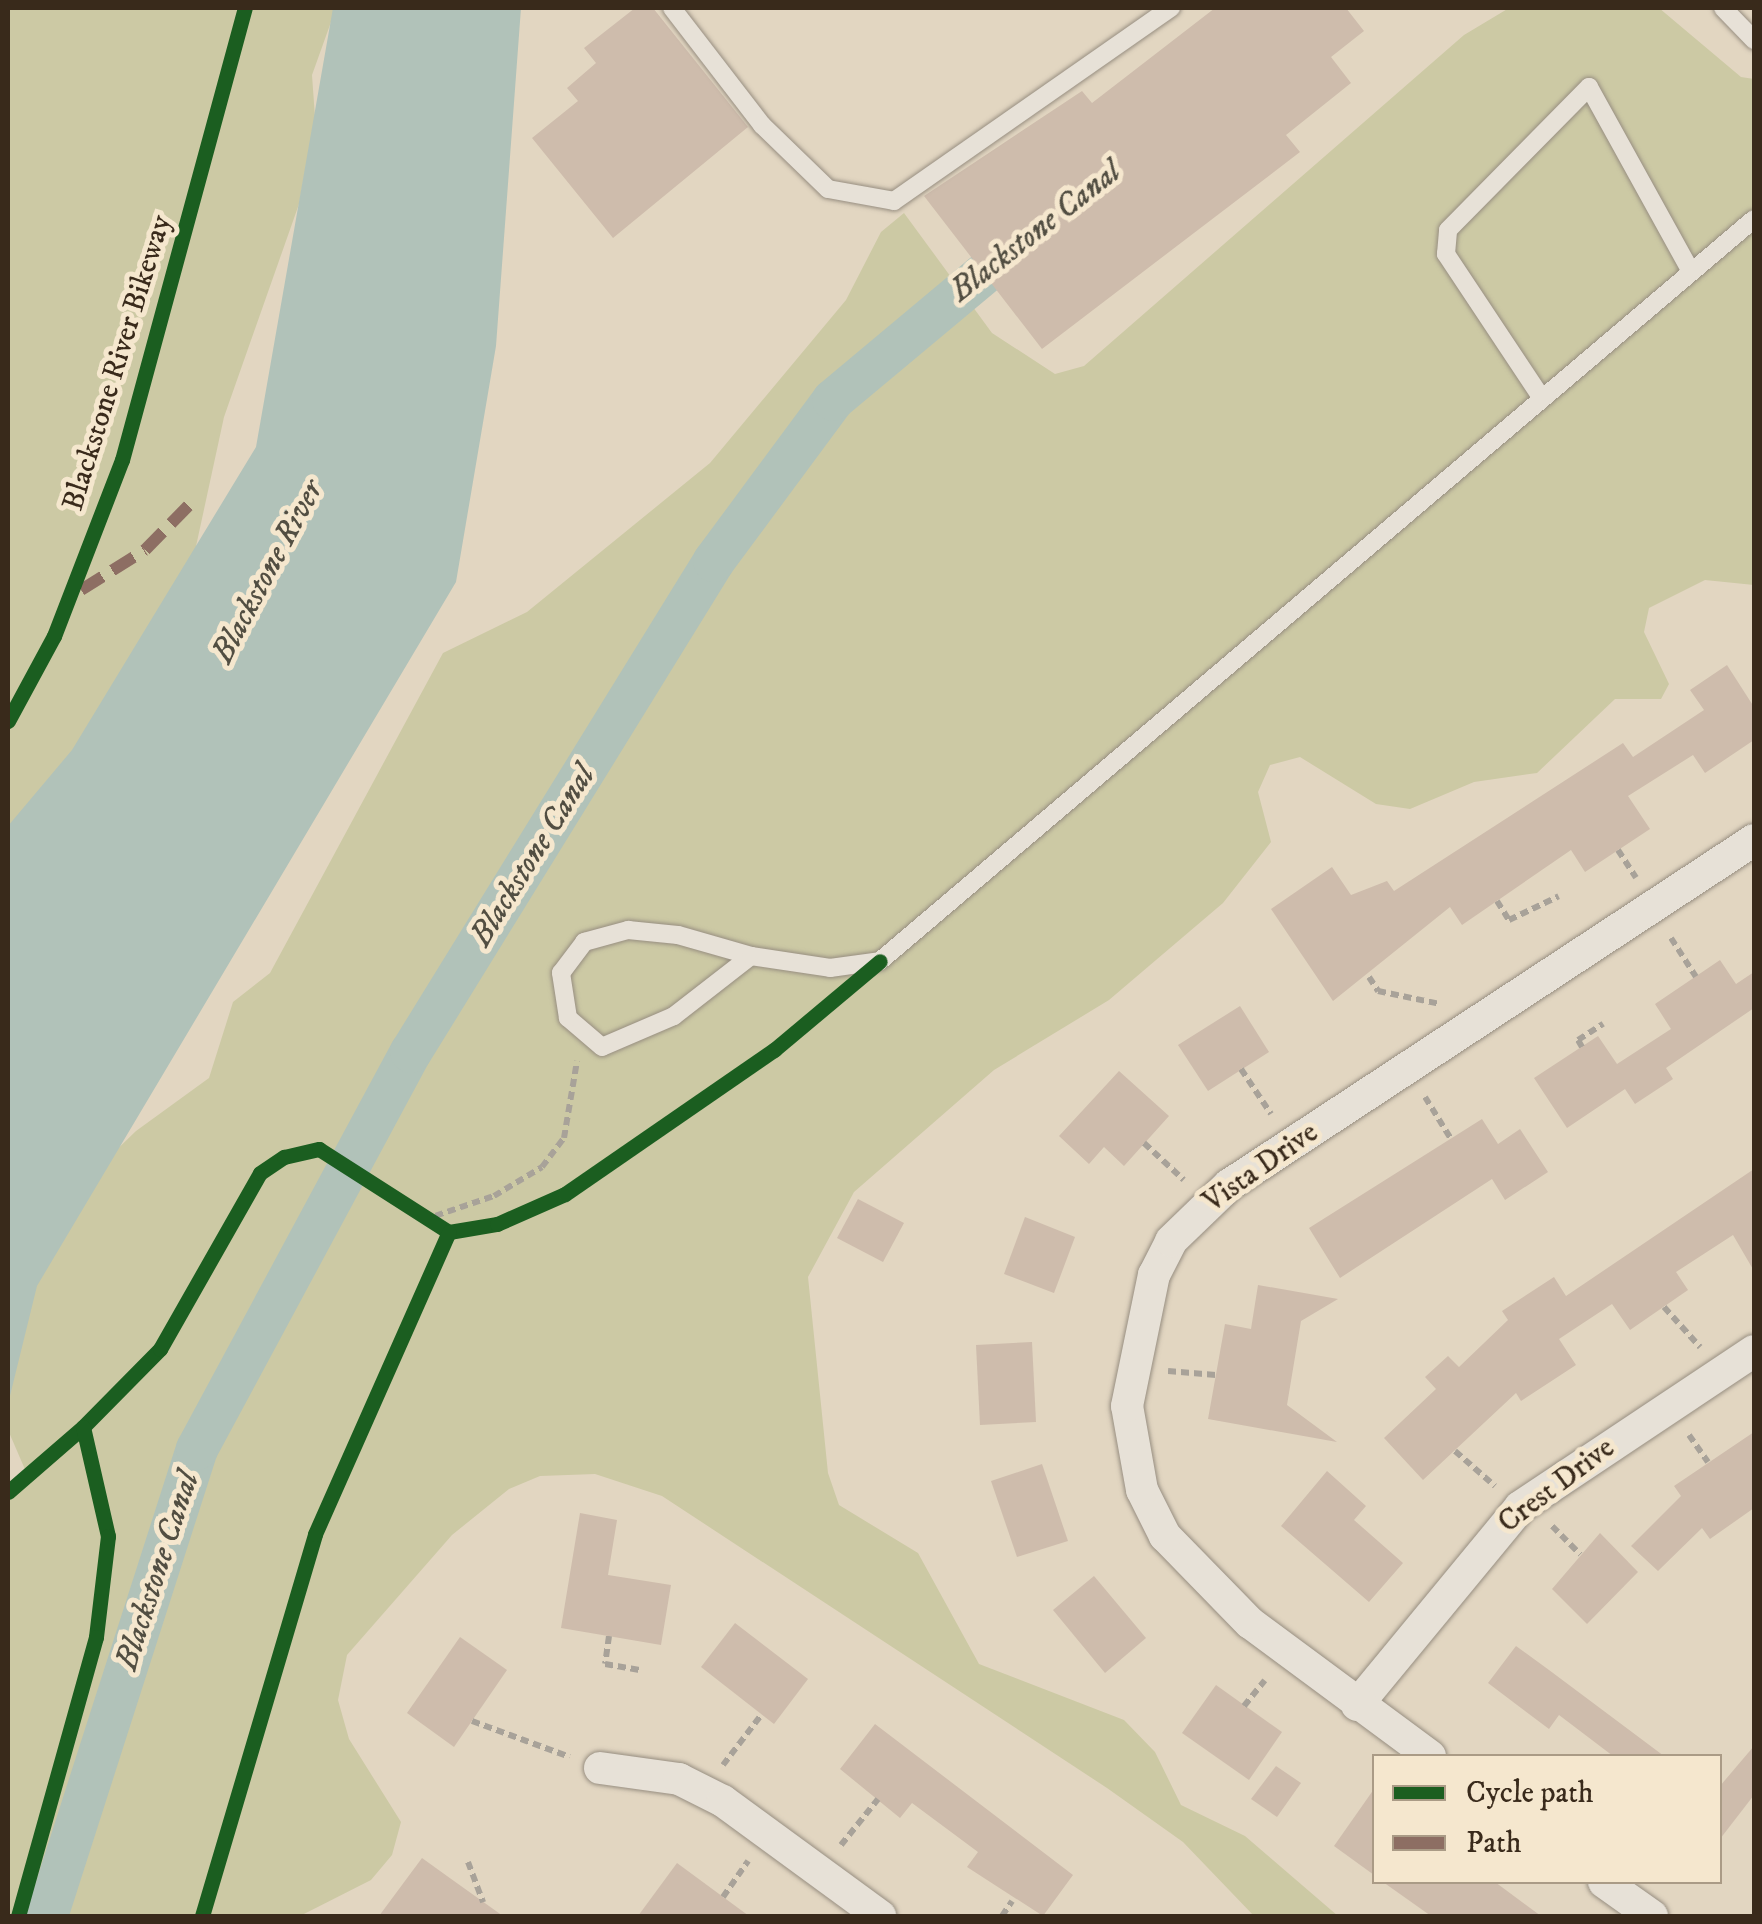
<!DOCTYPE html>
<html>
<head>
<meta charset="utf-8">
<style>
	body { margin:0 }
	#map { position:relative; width:1762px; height:1924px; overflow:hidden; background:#e2d6c1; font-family:"IM FELL DW Pica",serif }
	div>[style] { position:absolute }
	.green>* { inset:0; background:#ccc9a4 }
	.water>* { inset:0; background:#b1c2b9 }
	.canal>* { height:42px; margin:-21px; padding:0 21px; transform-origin:21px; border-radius:21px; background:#b1c2b9 }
	.building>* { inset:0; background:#cebcac }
	.path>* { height:6px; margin-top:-3px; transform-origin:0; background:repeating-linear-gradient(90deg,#a8a299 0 8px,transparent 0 13px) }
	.roads { filter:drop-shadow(0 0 2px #978e81) drop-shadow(0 0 2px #978e81) }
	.service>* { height:18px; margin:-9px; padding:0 9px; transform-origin:9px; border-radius:9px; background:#e7e1d7 }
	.minor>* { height:32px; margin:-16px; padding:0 16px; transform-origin:16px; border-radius:16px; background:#e7e1d7 }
	.quiet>* { height:12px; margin-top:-6px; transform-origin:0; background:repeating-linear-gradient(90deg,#8d6e63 0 25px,transparent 0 37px) }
	.cycleway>* { height:15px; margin:-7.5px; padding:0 7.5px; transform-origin:7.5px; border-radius:7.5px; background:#1b5e20 }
	span { translate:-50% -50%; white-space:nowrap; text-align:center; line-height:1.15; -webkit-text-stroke:10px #f5e7ce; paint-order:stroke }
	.street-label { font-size:30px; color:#392a1b }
	.water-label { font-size:32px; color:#524e42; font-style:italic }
	.frame { position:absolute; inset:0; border:10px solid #392a1b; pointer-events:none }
	.legend { position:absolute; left:1372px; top:1754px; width:350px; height:130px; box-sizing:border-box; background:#f5e7ce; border:2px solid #aa9b86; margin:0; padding:12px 18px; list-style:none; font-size:30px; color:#392a1b }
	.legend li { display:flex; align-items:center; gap:20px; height:50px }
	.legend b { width:50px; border:2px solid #aa9b86 }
</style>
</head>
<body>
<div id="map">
	<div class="green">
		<div style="clip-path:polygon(8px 8px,336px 8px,312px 75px,315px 117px,299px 204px,224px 417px,195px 551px,8px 875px)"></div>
		<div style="clip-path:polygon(1509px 8px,1659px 8px,1741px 77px,1754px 79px,1754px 585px,1705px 580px,1649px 608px,1644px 632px,1669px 684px,1661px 699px,1615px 699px,1537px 773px,1474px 782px,1410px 809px,1376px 804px,1300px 757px,1270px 765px,1258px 792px,1271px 842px,1223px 903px,1109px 1000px,994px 1070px,854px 1192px,808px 1277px,828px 1473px,839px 1505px,918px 1553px,979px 1664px,1124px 1720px,1155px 1752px,1181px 1805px,1245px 1836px,1338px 1916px,1254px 1916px,1183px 1842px,1107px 1788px,662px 1496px,595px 1474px,540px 1476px,509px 1489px,452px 1535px,347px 1655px,338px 1700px,349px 1739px,401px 1822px,392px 1855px,371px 1880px,300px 1916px,8px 1916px,8px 1501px,30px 1481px,8px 1430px,8px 1255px,136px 1131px,209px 1078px,233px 1002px,270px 973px,443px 653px,527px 612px,710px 463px,846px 300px,881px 232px,904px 213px,992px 333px,1055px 374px,1084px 366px,1464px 35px)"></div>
	</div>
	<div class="water">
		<div style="clip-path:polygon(333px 8px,521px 8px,496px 346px,456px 582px,37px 1286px,8px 1404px,8px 826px,72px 750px,256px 447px)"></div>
	</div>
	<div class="canal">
		<div style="left:47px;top:1916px;width:490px;rotate:-72.2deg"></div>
		<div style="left:197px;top:1449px;width:451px;rotate:-61.7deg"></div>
		<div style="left:411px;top:1052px;width:577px;rotate:-58.32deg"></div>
		<div style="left:714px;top:561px;width:200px;rotate:-53.5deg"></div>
		<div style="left:833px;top:400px;width:256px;rotate:-39.9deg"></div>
	</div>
	<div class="building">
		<div style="clip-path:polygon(635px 8px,653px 8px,748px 127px,613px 238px,532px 138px,578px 101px,567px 88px,596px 63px,584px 48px)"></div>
		<div style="clip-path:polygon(1215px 8px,1346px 8px,1364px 31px,1331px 57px,1351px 83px,1286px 135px,1300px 152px,1042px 349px,924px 196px,1082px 91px,1092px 103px)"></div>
		<div style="clip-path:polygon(1727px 665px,1754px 707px,1754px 740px,1705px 773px,1693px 755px,1628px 796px,1650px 829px,1585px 872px,1571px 850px,1462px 925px,1450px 907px,1333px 1001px,1271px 909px,1332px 867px,1351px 895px,1387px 881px,1394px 891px,1623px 743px,1633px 757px,1704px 710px,1690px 690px)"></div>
		<div style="clip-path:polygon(1720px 960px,1736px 984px,1754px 972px,1754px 1008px,1666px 1068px,1673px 1079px,1635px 1104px,1625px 1089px,1567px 1128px,1534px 1078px,1598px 1036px,1617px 1064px,1671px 1029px,1655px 1004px)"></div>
		<div style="clip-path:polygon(1240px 1006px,1269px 1052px,1208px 1091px,1178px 1045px)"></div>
		<div style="clip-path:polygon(1119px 1071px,1169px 1116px,1124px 1166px,1104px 1147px,1089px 1164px,1059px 1136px)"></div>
		<div style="clip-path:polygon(1482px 1119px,1498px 1144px,1520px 1129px,1548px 1172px,1505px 1200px,1492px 1179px,1340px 1278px,1309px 1228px)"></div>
		<div style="clip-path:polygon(1754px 1169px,1754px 1271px,1733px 1235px,1676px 1272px,1688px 1290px,1630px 1330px,1612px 1304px,1559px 1339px,1576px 1365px,1521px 1401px,1516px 1393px,1423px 1480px,1384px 1438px,1436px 1389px,1425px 1377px,1448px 1356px,1459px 1367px,1508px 1320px,1502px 1311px,1554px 1277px,1566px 1296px)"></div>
		<div style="clip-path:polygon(858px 1199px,904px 1223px,883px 1262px,837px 1238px)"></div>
		<div style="clip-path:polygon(1025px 1217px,1075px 1237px,1054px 1293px,1004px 1274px)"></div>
		<div style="clip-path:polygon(1258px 1285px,1338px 1299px,1301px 1321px,1287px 1405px,1337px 1442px,1208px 1419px,1225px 1324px,1251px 1329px)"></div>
		<div style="clip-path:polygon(1032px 1342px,1036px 1422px,980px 1425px,976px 1345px)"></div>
		<div style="clip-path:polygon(1754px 1432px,1754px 1508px,1710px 1539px,1702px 1528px,1658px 1571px,1631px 1546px,1681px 1496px,1674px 1486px)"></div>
		<div style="clip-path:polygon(1042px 1464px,1068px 1541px,1017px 1557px,991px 1481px)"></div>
		<div style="clip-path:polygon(1327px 1471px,1366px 1506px,1354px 1520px,1403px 1563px,1369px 1602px,1281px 1526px)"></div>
		<div style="clip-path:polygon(580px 1513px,617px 1520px,608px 1575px,671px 1585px,661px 1645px,561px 1628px)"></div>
		<div style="clip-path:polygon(1600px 1533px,1638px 1572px,1587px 1624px,1552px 1589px)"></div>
		<div style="clip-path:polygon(1094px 1576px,1146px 1638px,1105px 1673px,1053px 1610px)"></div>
		<div style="clip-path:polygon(735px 1623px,808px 1679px,774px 1724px,701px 1667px)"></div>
		<div style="clip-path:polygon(460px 1637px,507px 1670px,454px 1747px,407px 1713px)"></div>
		<div style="clip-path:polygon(1516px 1646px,1549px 1670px,1664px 1756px,1613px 1756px,1559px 1715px,1549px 1729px,1488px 1683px)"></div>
		<div style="clip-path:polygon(1216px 1685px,1282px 1732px,1249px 1780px,1182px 1733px)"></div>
		<div style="clip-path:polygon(875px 1724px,1073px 1875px,1043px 1916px,967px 1867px,978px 1852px,912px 1803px,900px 1818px,840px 1769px)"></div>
		<div style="clip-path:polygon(1754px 1746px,1754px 1795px,1720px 1839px,1720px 1786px)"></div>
		<div style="clip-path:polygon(1276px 1766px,1301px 1783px,1277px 1817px,1251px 1799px)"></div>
		<div style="clip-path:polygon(1374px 1789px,1374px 1875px,1334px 1846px)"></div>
		<div style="clip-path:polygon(422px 1858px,447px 1876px,503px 1916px,379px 1916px)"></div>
		<div style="clip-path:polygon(677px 1863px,749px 1916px,638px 1916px)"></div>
		<div style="clip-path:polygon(1383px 1882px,1495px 1882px,1541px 1916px,1431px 1916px)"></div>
	</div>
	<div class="path">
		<div style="left:1618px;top:850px;width:33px;rotate:57deg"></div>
		<div style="left:1497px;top:901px;width:22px;rotate:58deg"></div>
		<div style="left:1509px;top:920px;width:55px;rotate:-25.6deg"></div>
		<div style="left:1671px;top:938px;width:46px;rotate:57.3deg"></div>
		<div style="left:1369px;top:977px;width:17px;rotate:57deg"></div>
		<div style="left:1378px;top:991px;width:63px;rotate:11.8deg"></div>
		<div style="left:1582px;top:1047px;width:8px;rotate:-120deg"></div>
		<div style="left:1578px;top:1040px;width:30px;rotate:-33deg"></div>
		<div style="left:1241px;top:1069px;width:54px;rotate:56.3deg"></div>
		<div style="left:1425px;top:1097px;width:49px;rotate:58.2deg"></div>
		<div style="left:1144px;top:1143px;width:54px;rotate:42.8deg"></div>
		<div style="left:423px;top:1220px;width:75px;rotate:-18.7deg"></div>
		<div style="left:494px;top:1196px;width:56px;rotate:-31.1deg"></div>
		<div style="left:542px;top:1167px;width:36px;rotate:-53deg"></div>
		<div style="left:564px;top:1138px;width:78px;rotate:-80.4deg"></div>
		<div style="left:1664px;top:1307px;width:54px;rotate:48deg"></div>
		<div style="left:1168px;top:1371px;width:48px;rotate:4.8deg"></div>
		<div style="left:1689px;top:1435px;width:33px;rotate:55deg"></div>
		<div style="left:1455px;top:1451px;width:53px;rotate:41.2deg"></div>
		<div style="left:1552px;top:1526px;width:40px;rotate:45deg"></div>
		<div style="left:609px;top:1636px;width:28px;rotate:98deg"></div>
		<div style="left:605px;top:1664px;width:35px;rotate:10deg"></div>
		<div style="left:1244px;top:1706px;width:33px;rotate:-51deg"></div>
		<div style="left:472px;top:1721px;width:104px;rotate:20.2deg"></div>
		<div style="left:723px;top:1765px;width:64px;rotate:-52.6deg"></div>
		<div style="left:841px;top:1845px;width:59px;rotate:-51.2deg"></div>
		<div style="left:468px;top:1862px;width:43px;rotate:69.4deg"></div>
		<div style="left:723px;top:1897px;width:44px;rotate:-55.2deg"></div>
		<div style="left:1002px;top:1916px;width:18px;rotate:-56deg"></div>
	</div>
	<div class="roads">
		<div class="service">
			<div style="left:672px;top:8px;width:148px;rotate:52.4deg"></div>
			<div style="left:762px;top:125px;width:92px;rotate:44.1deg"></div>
			<div style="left:828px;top:189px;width:67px;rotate:10.3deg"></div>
			<div style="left:894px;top:201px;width:338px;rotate:-34.9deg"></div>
			<div style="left:1723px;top:8px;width:45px;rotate:45.9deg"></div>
			<div style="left:1541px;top:397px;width:172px;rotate:-123.6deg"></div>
			<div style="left:1446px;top:254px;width:24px;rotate:-85deg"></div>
			<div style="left:1448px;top:230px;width:201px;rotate:-45.4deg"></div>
			<div style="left:1589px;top:87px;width:211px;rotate:61.1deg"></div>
			<div style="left:628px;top:930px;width:50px;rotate:5.7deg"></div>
			<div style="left:678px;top:935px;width:76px;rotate:16deg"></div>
			<div style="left:751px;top:956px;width:98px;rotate:142.1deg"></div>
			<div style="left:674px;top:1016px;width:78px;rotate:156.7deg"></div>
			<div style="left:602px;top:1047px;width:45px;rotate:-139.5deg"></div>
			<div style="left:568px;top:1018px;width:46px;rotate:-98.8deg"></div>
			<div style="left:561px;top:973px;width:39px;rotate:-53deg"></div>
			<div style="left:584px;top:942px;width:46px;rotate:-15.3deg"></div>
			<div style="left:751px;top:956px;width:80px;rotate:8.6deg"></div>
			<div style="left:830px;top:968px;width:50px;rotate:-8deg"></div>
			<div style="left:880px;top:961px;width:1146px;rotate:-40.33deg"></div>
		</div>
		<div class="minor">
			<div style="left:1357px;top:1705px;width:256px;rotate:-50.5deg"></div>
			<div style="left:1520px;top:1507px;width:281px;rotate:-33.7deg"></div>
			<div style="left:1430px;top:1756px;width:224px;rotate:-143.5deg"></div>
			<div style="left:1250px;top:1623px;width:122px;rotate:-134.3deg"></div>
			<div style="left:1165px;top:1536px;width:51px;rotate:-116.6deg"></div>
			<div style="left:1142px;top:1490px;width:85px;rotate:-100.1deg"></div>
			<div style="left:1127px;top:1406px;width:134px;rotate:-78.4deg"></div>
			<div style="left:1154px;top:1275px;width:38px;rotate:-63deg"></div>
			<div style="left:1171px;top:1241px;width:81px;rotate:-44deg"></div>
			<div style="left:1229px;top:1185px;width:628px;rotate:-33.31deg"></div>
			<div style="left:600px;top:1768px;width:80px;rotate:7.9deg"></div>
			<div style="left:679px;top:1779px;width:49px;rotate:26.6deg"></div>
			<div style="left:723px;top:1801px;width:195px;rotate:36.2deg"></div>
			<div style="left:1604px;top:1882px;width:59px;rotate:35.3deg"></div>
		</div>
	</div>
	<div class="quiet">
		<div style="left:81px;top:590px;width:75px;rotate:-32deg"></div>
		<div style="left:145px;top:550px;width:63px;rotate:-45.6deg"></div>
	</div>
	<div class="cycleway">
		<div style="left:8px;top:721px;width:97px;rotate:-61.6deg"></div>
		<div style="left:54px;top:636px;width:189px;rotate:-68.9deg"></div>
		<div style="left:122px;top:460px;width:468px;rotate:-74.8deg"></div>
		<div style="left:83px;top:1427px;width:110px;rotate:-45.4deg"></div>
		<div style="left:160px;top:1349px;width:202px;rotate:-60.4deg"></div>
		<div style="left:260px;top:1173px;width:29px;rotate:-34deg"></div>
		<div style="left:284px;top:1157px;width:36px;rotate:-13deg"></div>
		<div style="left:319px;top:1149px;width:154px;rotate:32.6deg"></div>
		<div style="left:449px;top:1232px;width:49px;rotate:-9.5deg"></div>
		<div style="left:497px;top:1224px;width:74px;rotate:-23.8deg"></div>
		<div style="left:565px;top:1194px;width:254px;rotate:-34.6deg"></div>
		<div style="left:774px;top:1050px;width:138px;rotate:-40deg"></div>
		<div style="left:8px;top:1492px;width:99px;rotate:-40.9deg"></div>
		<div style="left:83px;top:1427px;width:112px;rotate:77.1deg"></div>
		<div style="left:108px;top:1536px;width:102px;rotate:96.8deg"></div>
		<div style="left:96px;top:1637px;width:290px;rotate:105.6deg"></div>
		<div style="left:202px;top:1916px;width:398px;rotate:-73.5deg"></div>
		<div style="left:315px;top:1534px;width:330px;rotate:-66.1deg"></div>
	</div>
	<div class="street-label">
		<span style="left:118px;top:363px;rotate:-73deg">Blackstone River Bikeway</span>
		<span style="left:1261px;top:1168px;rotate:-35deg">Vista Drive</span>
		<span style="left:1557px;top:1486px;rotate:-37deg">Crest Drive</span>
	</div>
	<div class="water-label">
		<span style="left:1036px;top:232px;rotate:-38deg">Blackstone Canal</span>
		<span style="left:268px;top:572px;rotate:-62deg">Blackstone River</span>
		<span style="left:533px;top:856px;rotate:-58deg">Blackstone Canal</span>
		<span style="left:158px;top:1571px;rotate:-72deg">Blackstone Canal</span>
	</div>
	<div class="frame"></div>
	<ul class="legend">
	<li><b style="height:12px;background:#1b5e20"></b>Cycle path</li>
	<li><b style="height:12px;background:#8d6e63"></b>Path</li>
	</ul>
</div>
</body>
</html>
